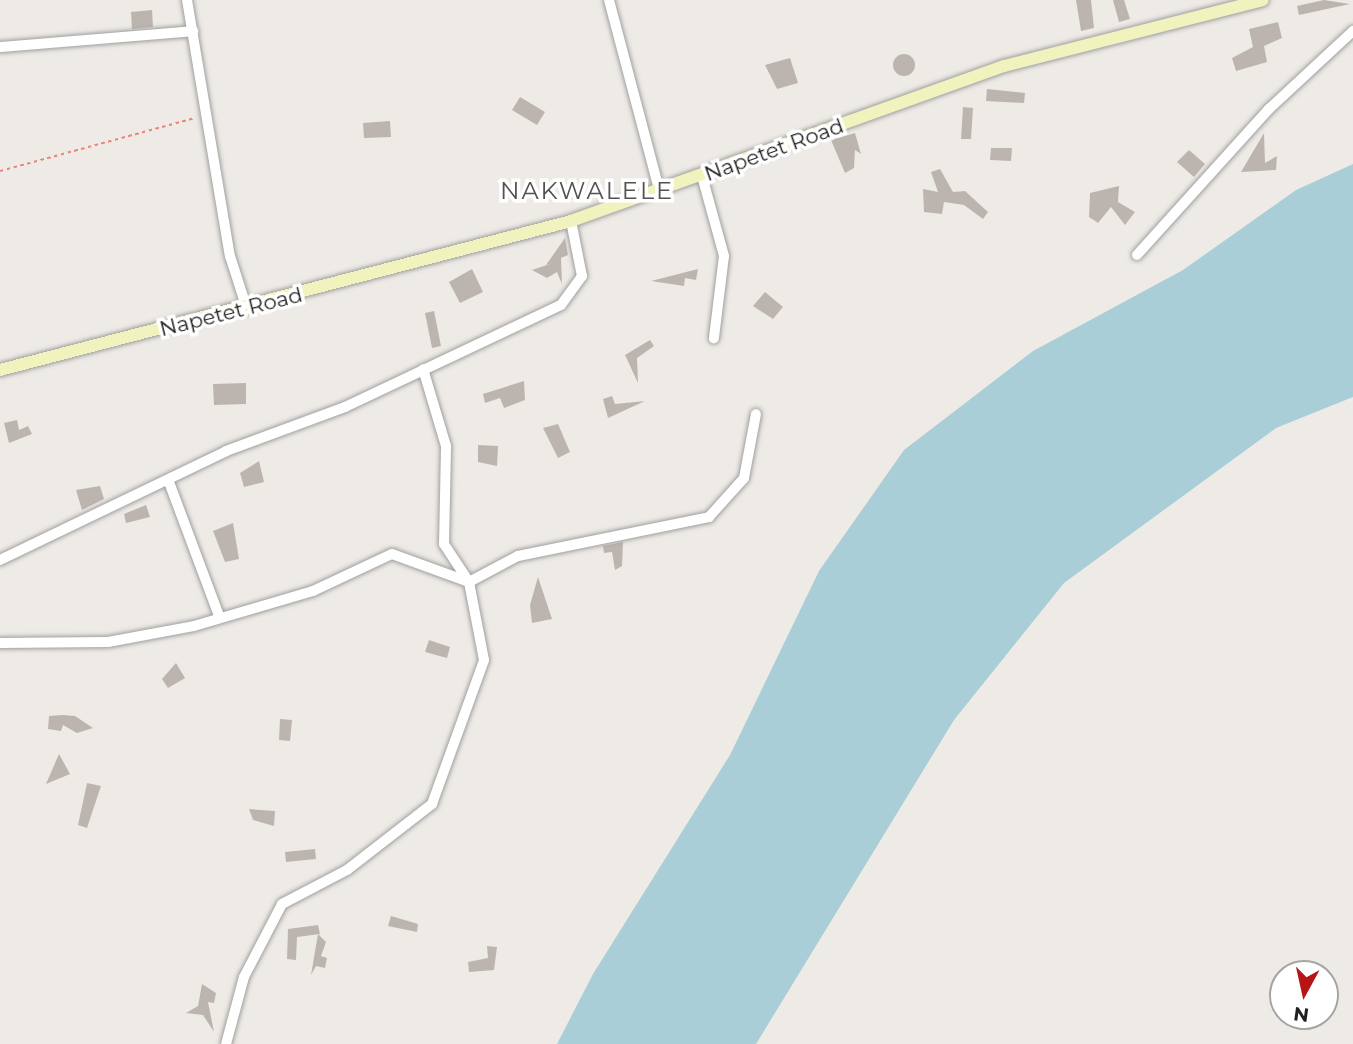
<!DOCTYPE html>
<html>
<head>
<meta charset="utf-8">
<style>
	body { margin:0 }
	#map { position:relative; width:1353px; height:1044px; overflow:hidden; background:#eeebe6; font-family:Montserrat,sans-serif }
	div>[style] { position:absolute }
	.water>* { inset:0; background:#aaced8 }
	.building>* { inset:0; background:#bcb5af }
	.round { border-radius:50% }
	.path>* { height:2px; margin-top:-1px; transform-origin:0; background:repeating-linear-gradient(90deg,#ec8479 0 3.5px,transparent 0 7px) }
	.roads { filter:drop-shadow(0 0 2px #a0a0a0) drop-shadow(0 0 2px #a0a0a0) }
	.street>* { height:10px; margin:-5px; padding:0 5px; transform-origin:5px; border-radius:5px; background:#fff }
	.secondary>* { height:12px; margin:-6px; padding:0 6px; transform-origin:6px; border-radius:6px; background:#f1f3bf }
	span { translate:-50% -50%; white-space:nowrap; text-align:center; line-height:1.15; -webkit-text-stroke:7px #fff; paint-order:stroke }
	.street-label { font-size:21px; color:#1f1f1f }
	.quarter-label { font-size:24px; color:#525252; letter-spacing:2px }
	.north { position:absolute; left:1269px; top:960px; width:70px; height:70px; box-sizing:border-box; background:#fff; border:2px solid #a5a5a5; border-radius:50%; rotate:188deg; font-size:19px; font-weight:700; line-height:28px; text-align:center; color:#1f1f1f }
	.north::after { content:''; display:block; margin:auto; width:24px; height:32px; background:#b91415; clip-path:polygon(50% 0,100% 100%,50% 72%,0 100%) }
</style>
</head>
<body>
<div id="map">
	<div class="water">
		<div style="clip-path:polygon(1353px 164px,1353px 397px,1276px 428px,1064px 583px,954px 720px,756px 1044px,557px 1044px,593px 974px,730px 755px,819px 571px,904px 450px,1033px 351px,1183px 270px,1296px 190px)"></div>
	</div>
	<div class="building">
		<div style="clip-path:polygon(1076px 0,1091px 0,1094px 28px,1081px 31px)"></div>
		<div style="clip-path:polygon(1113px 0,1124px 0,1130px 19px,1119px 22px)"></div>
		<div style="clip-path:polygon(1324px 0,1350px 4px,1299px 15px,1297px 6px)"></div>
		<div style="clip-path:polygon(152px 10px,153px 27px,132px 29px,131px 12px)"></div>
		<div style="clip-path:polygon(1278px 22px,1282px 38px,1264px 46px,1267px 62px,1236px 71px,1232px 58px,1253px 47px,1249px 29px)"></div>
		<div class="round" style="left:893px;top:54px;width:22px;height:22px"></div>
		<div style="clip-path:polygon(790px 58px,798px 83px,777px 89px,765px 65px)"></div>
		<div style="clip-path:polygon(987px 89px,1025px 93px,1024px 103px,986px 101px)"></div>
		<div style="clip-path:polygon(520px 97px,545px 112px,537px 125px,512px 110px)"></div>
		<div style="clip-path:polygon(963px 107px,973px 108px,971px 139px,961px 139px)"></div>
		<div style="clip-path:polygon(390px 121px,391px 137px,364px 138px,363px 123px)"></div>
		<div style="clip-path:polygon(855px 133px,861px 154px,855px 150px,854px 168px,845px 173px,831px 140px)"></div>
		<div style="clip-path:polygon(1264px 133px,1265px 163px,1277px 156px,1276px 170px,1241px 172px)"></div>
		<div style="clip-path:polygon(991px 148px,1012px 148px,1011px 161px,990px 160px)"></div>
		<div style="clip-path:polygon(1189px 150px,1205px 164px,1194px 177px,1177px 162px)"></div>
		<div style="clip-path:polygon(940px 169px,953px 192px,965px 191px,988px 212px,983px 219px,964px 205px,944px 202px,942px 214px,924px 212px,923px 189px,938px 192px,931px 172px)"></div>
		<div style="clip-path:polygon(1119px 186px,1118px 202px,1135px 212px,1125px 225px,1111px 207px,1098px 223px,1089px 217px,1090px 193px)"></div>
		<div style="clip-path:polygon(565px 238px,568px 255px,561px 258px,562px 284px,557px 272px,547px 278px,532px 270px,553px 263px,546px 265px)"></div>
		<div style="clip-path:polygon(472px 269px,483px 292px,460px 303px,449px 282px)"></div>
		<div style="clip-path:polygon(698px 269px,696px 280px,685px 278px,684px 286px,651px 281px)"></div>
		<div style="clip-path:polygon(765px 292px,783px 307px,773px 319px,753px 306px)"></div>
		<div style="clip-path:polygon(434px 311px,441px 346px,432px 348px,425px 313px)"></div>
		<div style="clip-path:polygon(650px 340px,654px 346px,637px 358px,638px 383px,625px 355px)"></div>
		<div style="clip-path:polygon(524px 381px,525px 400px,504px 408px,500px 398px,485px 403px,483px 394px)"></div>
		<div style="clip-path:polygon(246px 383px,246px 404px,214px 405px,213px 384px)"></div>
		<div style="clip-path:polygon(612px 396px,615px 404px,645px 401px,608px 418px,603px 399px)"></div>
		<div style="clip-path:polygon(17px 420px,19px 430px,28px 426px,32px 434px,9px 443px,4px 423px)"></div>
		<div style="clip-path:polygon(558px 424px,570px 452px,558px 458px,543px 428px)"></div>
		<div style="clip-path:polygon(478px 445px,498px 446px,497px 466px,478px 462px)"></div>
		<div style="clip-path:polygon(259px 461px,264px 482px,244px 487px,240px 473px)"></div>
		<div style="clip-path:polygon(100px 486px,104px 499px,82px 510px,76px 490px)"></div>
		<div style="clip-path:polygon(146px 505px,150px 517px,126px 523px,124px 514px)"></div>
		<div style="clip-path:polygon(233px 523px,239px 559px,225px 562px,213px 531px)"></div>
		<div style="clip-path:polygon(623px 542px,622px 566px,615px 570px,612px 552px,604px 553px,603px 546px)"></div>
		<div style="clip-path:polygon(538px 577px,552px 619px,532px 623px,530px 605px)"></div>
		<div style="clip-path:polygon(429px 640px,450px 647px,447px 658px,425px 652px)"></div>
		<div style="clip-path:polygon(176px 663px,185px 678px,168px 688px,162px 679px)"></div>
		<div style="clip-path:polygon(62px 715px,75px 716px,93px 728px,77px 733px,63px 725px,61px 731px,48px 729px,49px 716px)"></div>
		<div style="clip-path:polygon(280px 719px,292px 720px,290px 741px,279px 740px)"></div>
		<div style="clip-path:polygon(59px 754px,70px 774px,46px 784px)"></div>
		<div style="clip-path:polygon(87px 783px,101px 786px,87px 828px,78px 825px)"></div>
		<div style="clip-path:polygon(249px 809px,275px 811px,274px 826px,253px 820px)"></div>
		<div style="clip-path:polygon(315px 849px,316px 859px,286px 862px,285px 852px)"></div>
		<div style="clip-path:polygon(391px 916px,418px 924px,417px 932px,388px 926px)"></div>
		<div style="clip-path:polygon(318px 925px,320px 934px,297px 937px,296px 960px,287px 959px,288px 929px)"></div>
		<div style="clip-path:polygon(318px 934px,326px 942px,321px 956px,327px 958px,325px 968px,316px 966px,311px 975px)"></div>
		<div style="clip-path:polygon(487px 946px,497px 947px,494px 970px,469px 972px,468px 962px,488px 958px)"></div>
		<div style="clip-path:polygon(202px 984px,216px 993px,214px 1003px,208px 1002px,214px 1032px,203px 1015px,186px 1013px,198px 1006px)"></div>
	</div>
	<div class="path">
		<div style="left:0;top:171px;width:202px;rotate:-15.2deg"></div>
	</div>
	<div class="roads">
		<div class="street">
			<div style="left:187px;top:0;width:260px;rotate:80.5deg"></div>
			<div style="left:230px;top:256px;width:56px;rotate:72.2deg"></div>
			<div style="left:609px;top:0;width:196px;rotate:75.2deg"></div>
			<div style="left:0;top:47px;width:194px;rotate:-4.7deg"></div>
			<div style="left:702px;top:176px;width:83px;rotate:74.6deg"></div>
			<div style="left:724px;top:256px;width:83px;rotate:97deg"></div>
			<div style="left:1137px;top:255px;width:197px;rotate:-47.9deg"></div>
			<div style="left:1269px;top:109px;width:115px;rotate:-42.9deg"></div>
			<div style="left:169px;top:482px;width:143px;rotate:69.5deg"></div>
			<div style="left:0;top:560px;width:251px;rotate:-25.7deg"></div>
			<div style="left:226px;top:451px;width:127px;rotate:-20.3deg"></div>
			<div style="left:345px;top:407px;width:239px;rotate:-25.3deg"></div>
			<div style="left:561px;top:305px;width:36px;rotate:-54deg"></div>
			<div style="left:582px;top:276px;width:56px;rotate:-101.3deg"></div>
			<div style="left:0;top:643px;width:108px;rotate:-0.5deg"></div>
			<div style="left:108px;top:642px;width:87px;rotate:-10.5deg"></div>
			<div style="left:194px;top:626px;width:124px;rotate:-16.4deg"></div>
			<div style="left:313px;top:591px;width:87px;rotate:-25.1deg"></div>
			<div style="left:392px;top:554px;width:82px;rotate:20deg"></div>
			<div style="left:469px;top:582px;width:55px;rotate:-28deg"></div>
			<div style="left:518px;top:556px;width:195px;rotate:-11.5deg"></div>
			<div style="left:709px;top:517px;width:52px;rotate:-48.1deg"></div>
			<div style="left:744px;top:478px;width:65px;rotate:-79.4deg"></div>
			<div style="left:226px;top:1044px;width:69px;rotate:-75deg"></div>
			<div style="left:244px;top:977px;width:82px;rotate:-62.5deg"></div>
			<div style="left:282px;top:904px;width:73px;rotate:-27.6deg"></div>
			<div style="left:347px;top:870px;width:108px;rotate:-37.8deg"></div>
			<div style="left:432px;top:804px;width:153px;rotate:-70.1deg"></div>
			<div style="left:484px;top:660px;width:79px;rotate:-100.9deg"></div>
			<div style="left:469px;top:582px;width:45px;rotate:-123.3deg"></div>
			<div style="left:444px;top:544px;width:98px;rotate:-88.8deg"></div>
			<div style="left:446px;top:446px;width:80px;rotate:-106.6deg"></div>
		</div>
		<div class="secondary">
			<div style="left:0;top:370px;width:590px;rotate:-14.62deg"></div>
			<div style="left:571px;top:221px;width:460px;rotate:-19.7deg"></div>
			<div style="left:1004px;top:66px;width:267px;rotate:-14.3deg"></div>
		</div>
	</div>
	<div class="street-label">
		<span style="left:774px;top:150px;rotate:-20deg">Napetet Road</span>
		<span style="left:231px;top:312px;rotate:-14deg">Napetet Road</span>
	</div>
	<div class="quarter-label">
		<span style="left:587px;top:191px">NAKWALELE</span>
	</div>
	<div class="north">N</div>
</div>
</body>
</html>
